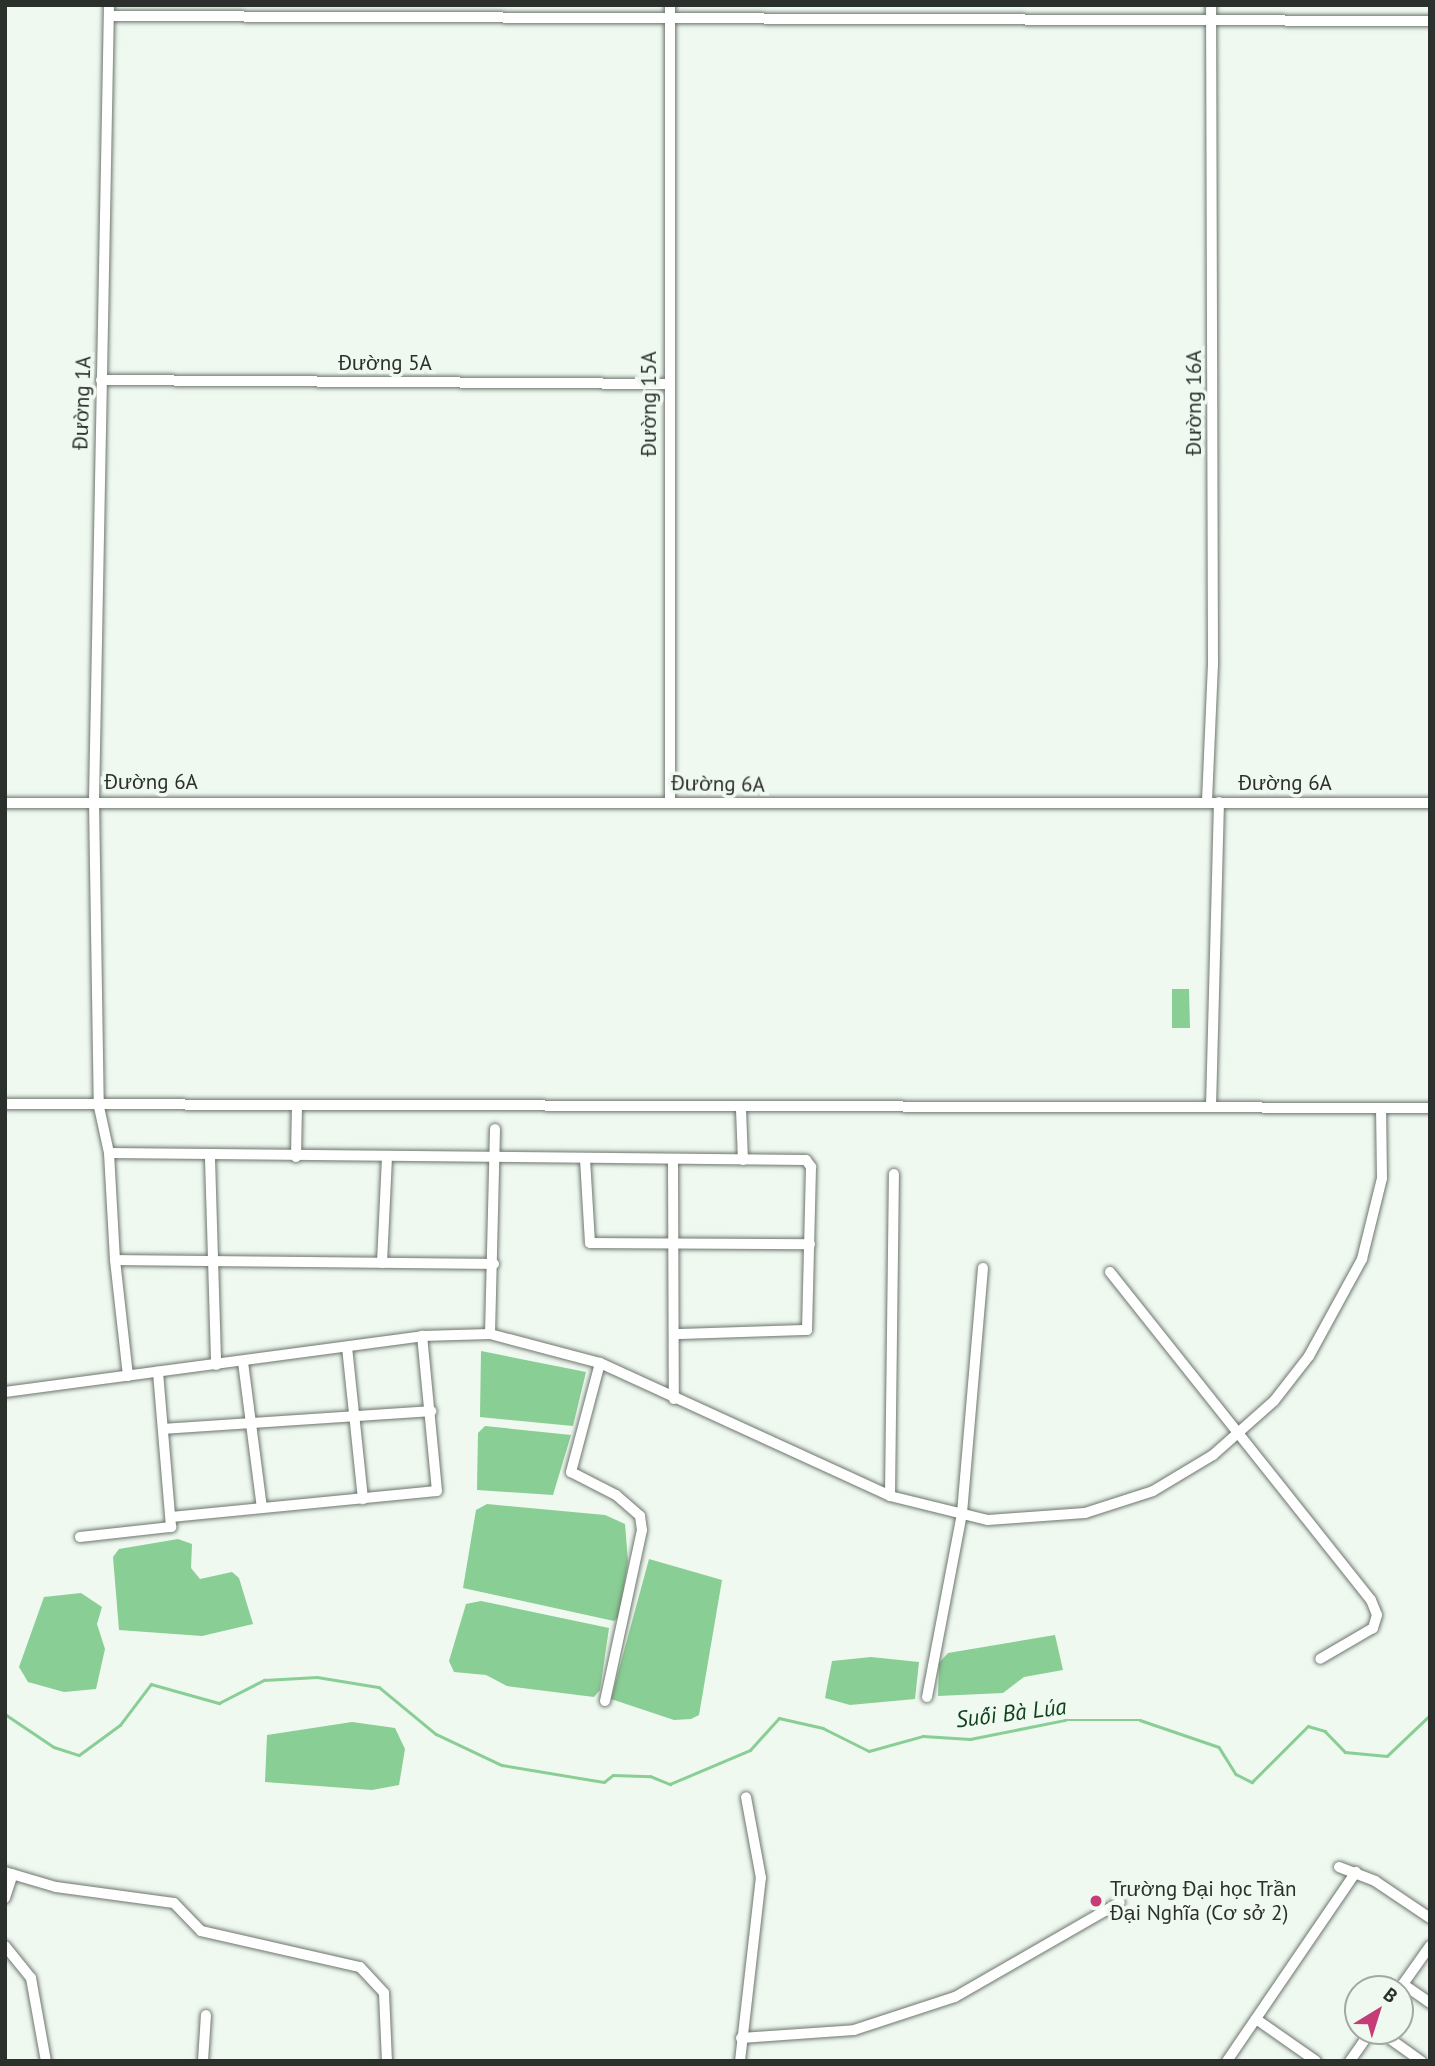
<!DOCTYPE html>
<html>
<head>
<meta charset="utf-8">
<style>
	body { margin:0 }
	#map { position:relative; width:1435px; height:2066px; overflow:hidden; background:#eff9f0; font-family:"PT Sans",sans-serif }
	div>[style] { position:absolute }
	.water>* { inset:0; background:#89ce94 }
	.stream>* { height:2.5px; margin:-1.25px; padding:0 1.25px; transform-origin:1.25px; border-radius:1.25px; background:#89ce94 }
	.roads { filter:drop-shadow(0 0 2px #6d766e) drop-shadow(0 0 2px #6d766e) }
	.minor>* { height:10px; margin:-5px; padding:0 5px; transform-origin:5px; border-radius:5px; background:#fff }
	.dots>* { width:19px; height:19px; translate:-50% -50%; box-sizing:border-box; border:4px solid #eff9f0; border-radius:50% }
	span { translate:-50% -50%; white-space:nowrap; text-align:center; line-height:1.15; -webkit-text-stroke:7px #eff9f0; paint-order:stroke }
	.street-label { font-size:21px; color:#2c302d }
	.poi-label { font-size:21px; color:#2c302d }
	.left { translate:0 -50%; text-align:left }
	.water-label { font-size:23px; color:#0e411c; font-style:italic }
	.frame { position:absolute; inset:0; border:7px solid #2c302d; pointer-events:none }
	.north { position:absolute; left:1344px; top:1975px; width:70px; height:70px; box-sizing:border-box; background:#eff9f0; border:2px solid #a1a9a2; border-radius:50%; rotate:38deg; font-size:19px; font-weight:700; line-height:28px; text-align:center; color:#2c302d }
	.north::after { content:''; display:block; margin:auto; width:24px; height:32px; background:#c53c76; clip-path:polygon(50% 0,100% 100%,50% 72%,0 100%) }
</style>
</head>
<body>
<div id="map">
	<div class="water">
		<div style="clip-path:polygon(1172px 989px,1189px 989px,1190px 1028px,1172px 1028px)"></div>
		<div style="clip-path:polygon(481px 1351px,586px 1372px,573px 1426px,480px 1417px)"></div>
		<div style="clip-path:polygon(485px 1426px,571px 1435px,553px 1495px,477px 1490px,478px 1433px)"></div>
		<div style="clip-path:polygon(487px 1504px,605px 1515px,625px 1524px,628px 1562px,619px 1617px,614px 1621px,463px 1588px,476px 1510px)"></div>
		<div style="clip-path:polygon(178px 1539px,192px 1544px,191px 1568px,200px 1579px,232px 1572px,239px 1578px,253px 1624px,202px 1636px,119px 1630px,113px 1557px,119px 1549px)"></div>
		<div style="clip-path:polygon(649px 1559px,722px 1580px,699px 1715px,691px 1719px,674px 1720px,611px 1699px)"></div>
		<div style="clip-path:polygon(81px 1593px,102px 1607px,97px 1624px,105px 1649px,96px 1689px,64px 1692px,28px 1682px,19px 1667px,44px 1597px)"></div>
		<div style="clip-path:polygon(481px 1601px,609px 1628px,600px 1690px,594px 1697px,507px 1686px,486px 1675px,454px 1672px,449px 1661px,466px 1604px)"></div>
		<div style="clip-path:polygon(1055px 1635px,1063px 1670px,1024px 1677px,1003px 1693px,938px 1696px,939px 1663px,948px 1653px)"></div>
		<div style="clip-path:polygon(871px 1657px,919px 1662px,915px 1699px,850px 1705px,825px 1698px,832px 1661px)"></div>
		<div style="clip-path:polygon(352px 1722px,395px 1728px,405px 1749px,399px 1785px,372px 1790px,265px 1782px,267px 1735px)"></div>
	</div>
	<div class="stream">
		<div style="left:5px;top:1714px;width:59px;rotate:34deg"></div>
		<div style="left:54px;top:1747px;width:26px;rotate:18deg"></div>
		<div style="left:79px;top:1755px;width:51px;rotate:-36.2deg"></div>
		<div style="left:120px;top:1725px;width:51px;rotate:-52.9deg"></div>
		<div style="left:151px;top:1684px;width:71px;rotate:15.6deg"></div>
		<div style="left:219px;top:1703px;width:51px;rotate:-27.1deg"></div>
		<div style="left:264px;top:1680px;width:53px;rotate:-3.2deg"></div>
		<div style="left:317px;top:1677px;width:63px;rotate:9.2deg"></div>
		<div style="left:379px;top:1687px;width:74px;rotate:39.5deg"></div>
		<div style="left:436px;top:1734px;width:73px;rotate:25.2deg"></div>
		<div style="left:502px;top:1765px;width:103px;rotate:9.5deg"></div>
		<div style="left:604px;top:1782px;width:11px;rotate:-38deg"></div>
		<div style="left:613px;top:1775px;width:37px;rotate:2deg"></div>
		<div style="left:650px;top:1776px;width:22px;rotate:22deg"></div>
		<div style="left:670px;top:1784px;width:87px;rotate:-23deg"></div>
		<div style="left:750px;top:1750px;width:43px;rotate:-47.8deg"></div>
		<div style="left:779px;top:1718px;width:45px;rotate:12.8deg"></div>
		<div style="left:823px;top:1728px;width:51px;rotate:26.6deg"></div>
		<div style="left:869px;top:1751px;width:56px;rotate:-15.5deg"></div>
		<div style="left:923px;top:1736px;width:47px;rotate:3.7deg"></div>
		<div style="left:970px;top:1739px;width:97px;rotate:-11.3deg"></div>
		<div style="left:1065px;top:1720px;width:75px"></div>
		<div style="left:1140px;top:1720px;width:83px;rotate:18.9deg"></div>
		<div style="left:1219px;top:1747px;width:32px;rotate:58deg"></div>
		<div style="left:1236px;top:1774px;width:18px;rotate:27deg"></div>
		<div style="left:1252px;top:1782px;width:79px;rotate:-45deg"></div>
		<div style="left:1308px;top:1726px;width:18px;rotate:16deg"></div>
		<div style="left:1325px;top:1731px;width:29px;rotate:46deg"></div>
		<div style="left:1345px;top:1752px;width:42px;rotate:5.4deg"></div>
		<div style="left:1387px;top:1756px;width:59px;rotate:-43.6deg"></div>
	</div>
	<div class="roads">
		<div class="minor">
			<div style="left:109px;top:5px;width:796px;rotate:91.08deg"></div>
			<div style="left:94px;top:801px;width:306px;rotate:89.1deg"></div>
			<div style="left:99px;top:1107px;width:47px;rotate:77.7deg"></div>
			<div style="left:109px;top:1153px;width:697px;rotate:0.58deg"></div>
			<div style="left:806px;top:1160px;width:9px;rotate:54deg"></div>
			<div style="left:811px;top:1167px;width:163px;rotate:91.4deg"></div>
			<div style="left:807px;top:1330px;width:130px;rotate:178.2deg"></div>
			<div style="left:670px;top:5px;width:798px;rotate:90deg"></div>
			<div style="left:111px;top:16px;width:1319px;rotate:0.22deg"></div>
			<div style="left:101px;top:380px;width:567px;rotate:0.4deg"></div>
			<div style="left:1207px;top:801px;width:135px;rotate:-87.5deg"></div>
			<div style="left:1213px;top:666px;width:661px;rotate:-90.17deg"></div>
			<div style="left:5px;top:803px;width:1425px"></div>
			<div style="left:5px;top:1104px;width:1425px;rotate:0.16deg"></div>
			<div style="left:1211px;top:1107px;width:305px;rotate:-88.5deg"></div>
			<div style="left:741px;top:1109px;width:51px;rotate:87.8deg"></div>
			<div style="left:109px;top:1153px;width:107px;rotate:86.8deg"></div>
			<div style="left:296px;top:1157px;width:52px;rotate:-88.9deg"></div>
			<div style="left:210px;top:1158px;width:207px;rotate:88.3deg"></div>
			<div style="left:585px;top:1159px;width:84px;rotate:86.6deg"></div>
			<div style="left:590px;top:1243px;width:220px;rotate:0.3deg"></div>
			<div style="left:673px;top:1159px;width:240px;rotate:89.8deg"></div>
			<div style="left:382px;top:1263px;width:105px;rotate:-87.3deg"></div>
			<div style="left:1110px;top:1272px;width:419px;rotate:51.5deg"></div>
			<div style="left:1371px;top:1600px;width:16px;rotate:68deg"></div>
			<div style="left:1377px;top:1615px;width:14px;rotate:107deg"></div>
			<div style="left:1373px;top:1628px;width:61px;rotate:149.7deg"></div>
			<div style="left:490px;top:1334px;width:205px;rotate:-88.6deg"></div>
			<div style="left:347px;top:1347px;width:153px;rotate:84deg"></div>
			<div style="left:243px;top:1362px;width:147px;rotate:82.6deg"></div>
			<div style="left:600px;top:1363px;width:113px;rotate:104.9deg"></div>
			<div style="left:571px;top:1472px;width:51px;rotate:27.1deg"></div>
			<div style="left:616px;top:1495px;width:32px;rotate:41deg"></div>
			<div style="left:640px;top:1516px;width:14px;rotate:82deg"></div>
			<div style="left:642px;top:1530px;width:175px;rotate:102.2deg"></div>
			<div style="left:128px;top:1376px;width:117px;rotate:-96.4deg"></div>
			<div style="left:115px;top:1260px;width:379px;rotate:0.6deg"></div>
			<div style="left:5px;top:1392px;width:421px;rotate:-7.6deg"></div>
			<div style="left:422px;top:1336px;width:68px;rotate:-1.7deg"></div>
			<div style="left:490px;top:1334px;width:114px;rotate:14.8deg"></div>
			<div style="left:600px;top:1363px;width:319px;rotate:24.6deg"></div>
			<div style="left:890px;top:1496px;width:101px;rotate:13.8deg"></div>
			<div style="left:988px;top:1520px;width:97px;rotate:-4.1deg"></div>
			<div style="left:1085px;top:1513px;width:71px;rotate:-17.9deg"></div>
			<div style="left:1153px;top:1491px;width:70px;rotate:-31deg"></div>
			<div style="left:1213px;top:1455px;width:81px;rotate:-41.5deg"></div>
			<div style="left:1274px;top:1401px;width:57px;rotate:-52.1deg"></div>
			<div style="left:1309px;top:1356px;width:111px;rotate:-61.3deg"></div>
			<div style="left:1362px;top:1259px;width:83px;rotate:-76.1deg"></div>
			<div style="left:1382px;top:1178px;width:70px;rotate:-90.8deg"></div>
			<div style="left:163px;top:1429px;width:269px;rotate:-3.8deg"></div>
			<div style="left:890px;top:1496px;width:322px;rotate:-89.3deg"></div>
			<div style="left:171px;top:1517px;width:267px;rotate:-5.6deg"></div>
			<div style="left:437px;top:1491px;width:156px;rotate:-95.5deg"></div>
			<div style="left:80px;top:1537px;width:92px;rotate:-6.3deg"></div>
			<div style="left:171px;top:1527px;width:156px;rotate:-94.8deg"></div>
			<div style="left:927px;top:1697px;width:187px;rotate:-79.2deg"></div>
			<div style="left:962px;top:1513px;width:246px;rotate:-85.1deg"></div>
			<div style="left:1339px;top:1867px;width:39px;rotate:21deg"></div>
			<div style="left:1375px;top:1881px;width:66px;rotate:33.9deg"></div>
			<div style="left:5px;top:1872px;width:53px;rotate:16.4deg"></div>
			<div style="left:56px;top:1887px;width:119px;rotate:7.7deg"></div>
			<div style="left:174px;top:1903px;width:39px;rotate:46deg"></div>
			<div style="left:201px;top:1931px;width:163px;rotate:12.8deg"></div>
			<div style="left:360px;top:1967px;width:35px;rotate:47deg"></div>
			<div style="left:384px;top:1993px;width:68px;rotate:87.5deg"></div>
			<div style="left:5px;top:1898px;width:25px;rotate:-72deg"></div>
			<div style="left:5px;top:1946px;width:41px;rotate:50.9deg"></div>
			<div style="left:31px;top:1978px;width:84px;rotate:79.8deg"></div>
			<div style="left:1430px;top:1946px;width:47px;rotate:125.4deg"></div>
			<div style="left:1403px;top:1984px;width:33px;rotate:35deg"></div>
			<div style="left:1256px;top:2019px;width:73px;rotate:35deg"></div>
			<div style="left:1379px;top:2031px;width:52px;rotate:35.5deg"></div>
			<div style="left:741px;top:2038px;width:113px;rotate:-4deg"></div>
			<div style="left:854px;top:2030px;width:106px;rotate:-18.1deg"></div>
			<div style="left:955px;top:1997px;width:190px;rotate:-29.9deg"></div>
			<div style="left:203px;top:2061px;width:46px;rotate:-86.3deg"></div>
			<div style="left:740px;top:2061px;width:184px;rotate:-83.5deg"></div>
			<div style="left:761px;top:1878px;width:82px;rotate:-100.5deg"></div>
			<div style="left:1227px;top:2061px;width:229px;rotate:-55.7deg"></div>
			<div style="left:1350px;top:2061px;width:37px;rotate:-55deg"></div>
		</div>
	</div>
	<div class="dots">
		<div style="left:1096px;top:1901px;background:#c53c76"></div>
	</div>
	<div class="street-label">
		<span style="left:385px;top:363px">Đường 5A</span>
		<span style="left:82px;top:403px;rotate:-88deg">Đường 1A</span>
		<span style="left:1194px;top:403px;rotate:-90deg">Đường 16A</span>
		<span style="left:649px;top:404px;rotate:-90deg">Đường 15A</span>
		<span style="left:151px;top:782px">Đường 6A</span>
		<span style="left:1285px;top:783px">Đường 6A</span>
		<span style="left:718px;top:784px;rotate:1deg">Đường 6A</span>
	</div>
	<div class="poi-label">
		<span class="left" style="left:1110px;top:1901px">Trường Đại học Trần<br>Đại Nghĩa (Cơ sở 2)</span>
	</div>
	<div class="water-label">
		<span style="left:1011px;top:1713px;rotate:-7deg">Suối Bà Lúa</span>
	</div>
	<div class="frame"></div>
	<div class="north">B</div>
</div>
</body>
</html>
